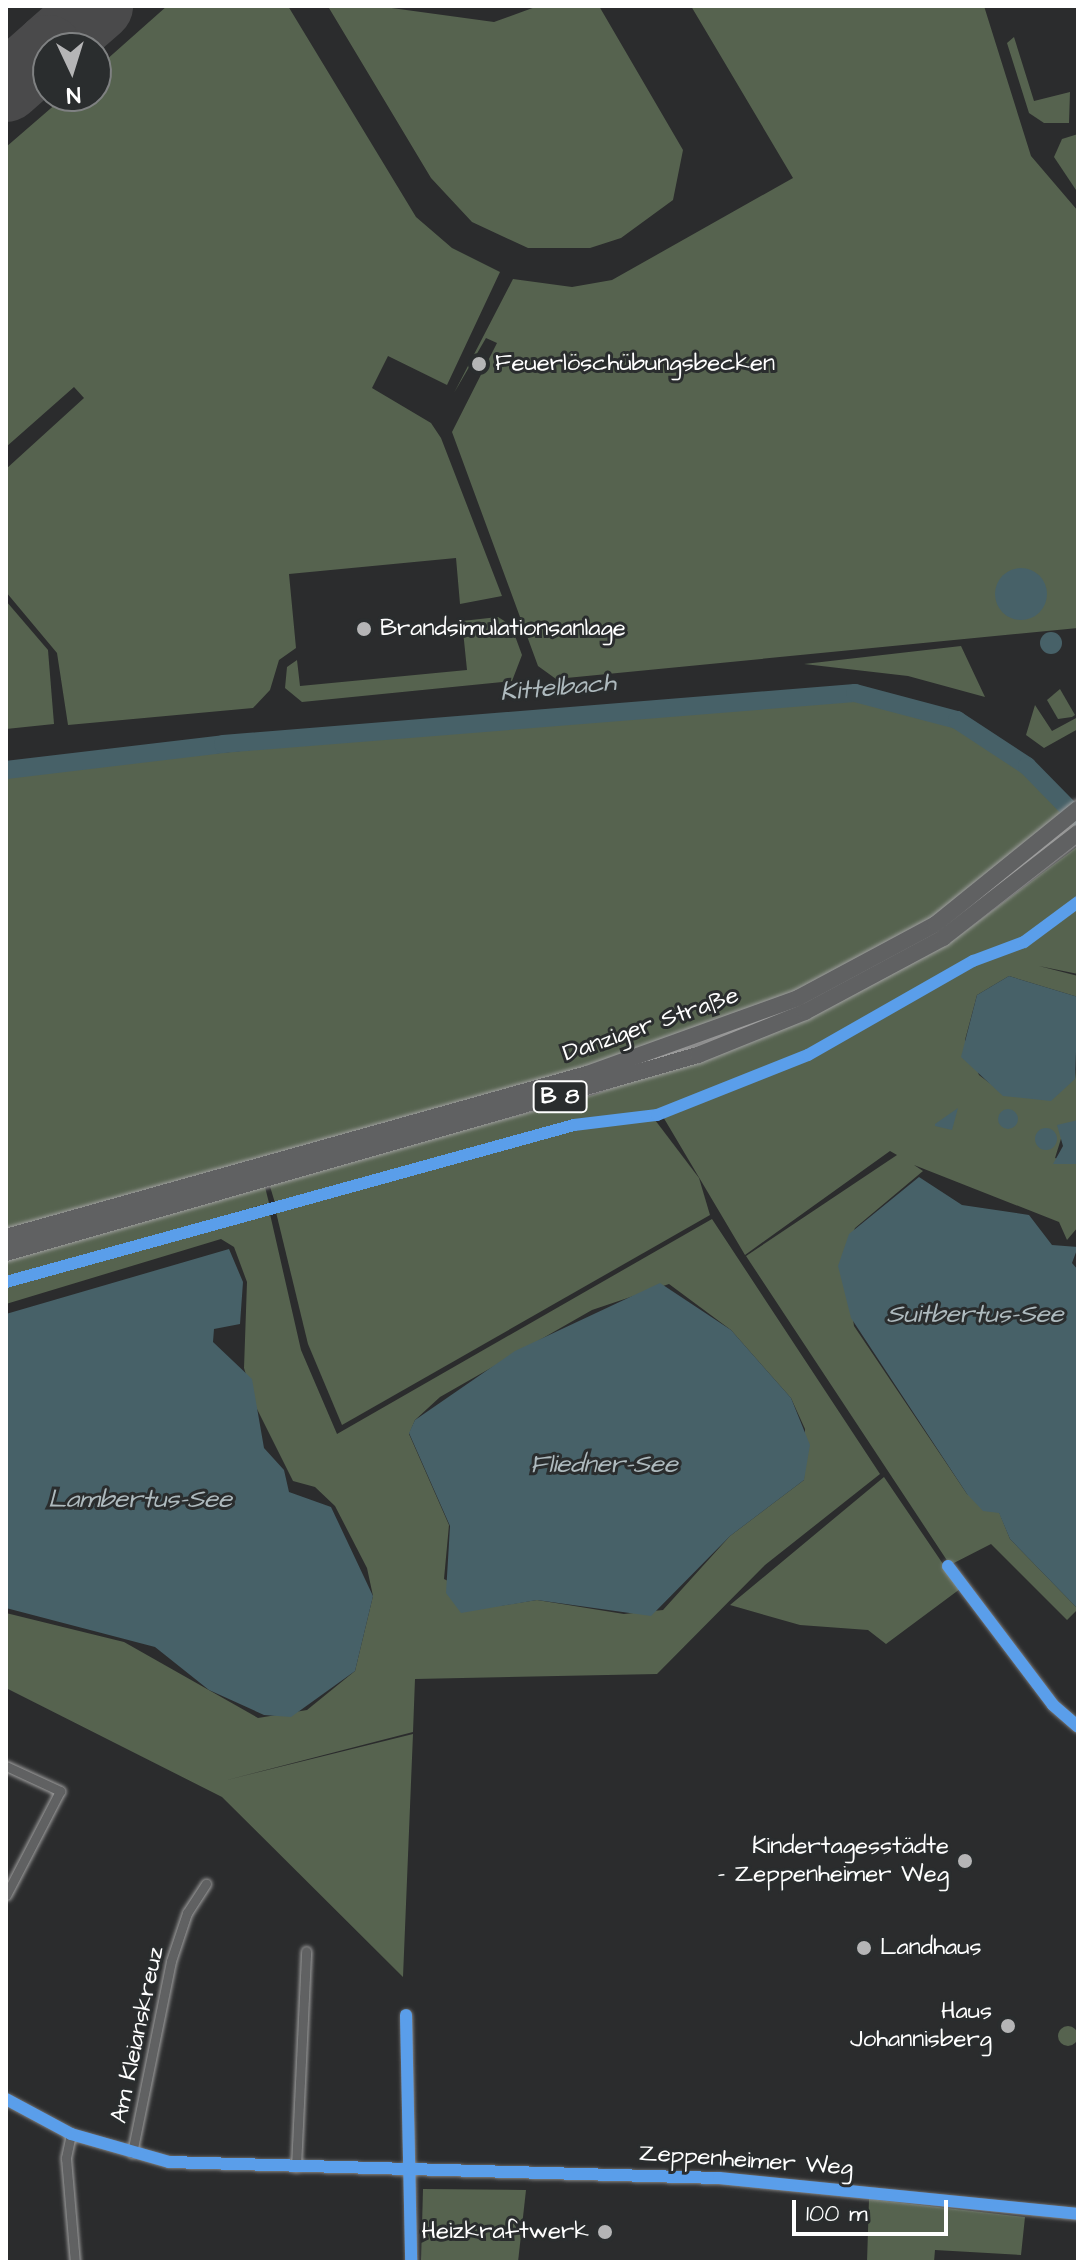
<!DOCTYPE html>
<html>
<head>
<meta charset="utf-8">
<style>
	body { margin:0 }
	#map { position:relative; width:1084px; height:2268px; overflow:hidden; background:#2b2c2d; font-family:"Architects Daughter",sans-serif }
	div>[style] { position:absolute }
	.green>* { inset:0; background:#56634f }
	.round { border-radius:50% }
	.water>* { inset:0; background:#476168 }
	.river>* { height:18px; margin:-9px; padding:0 9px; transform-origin:9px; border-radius:9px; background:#476168 }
	.runway>* { height:70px; margin:-35px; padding:0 35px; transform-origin:35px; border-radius:35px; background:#4a4a4b }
	.roads { filter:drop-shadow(0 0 2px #a0a0a0) drop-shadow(0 0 2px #a0a0a0) }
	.street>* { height:9px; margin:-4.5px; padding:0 4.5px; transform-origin:4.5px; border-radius:4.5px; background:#606162 }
	.highway>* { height:16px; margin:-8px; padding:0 8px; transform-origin:8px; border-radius:8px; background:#606162 }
	.cycleway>* { height:12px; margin:-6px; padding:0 6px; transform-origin:6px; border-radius:6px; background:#5a9eea }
	.dots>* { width:22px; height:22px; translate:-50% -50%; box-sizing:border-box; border:4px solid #2a2d2e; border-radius:50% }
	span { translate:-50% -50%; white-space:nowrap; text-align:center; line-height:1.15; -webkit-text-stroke:6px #2a2d2e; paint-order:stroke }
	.shield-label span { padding:2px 6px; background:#2a2d2e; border:2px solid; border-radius:6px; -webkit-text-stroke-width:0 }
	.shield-label { font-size:22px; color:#fff; font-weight:700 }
	.poi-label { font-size:24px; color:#fff }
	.left { translate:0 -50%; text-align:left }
	.right { translate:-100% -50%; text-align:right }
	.street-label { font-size:24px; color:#fff }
	.water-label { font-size:26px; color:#aebabe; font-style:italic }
	.frame { position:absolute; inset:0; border:8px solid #fff; pointer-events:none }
	.north { position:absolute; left:32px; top:32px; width:80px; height:80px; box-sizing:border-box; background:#2a2d2e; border:2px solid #7f8182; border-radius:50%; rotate:176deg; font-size:22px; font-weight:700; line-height:32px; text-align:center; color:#fff }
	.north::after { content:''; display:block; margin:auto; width:28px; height:36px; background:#b5b5b6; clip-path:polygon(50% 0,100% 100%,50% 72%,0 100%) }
	.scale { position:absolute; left:792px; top:2200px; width:156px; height:36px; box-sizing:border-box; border:4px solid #fff; border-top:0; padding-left:10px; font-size:24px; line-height:28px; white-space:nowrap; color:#fff; -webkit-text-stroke:6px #2a2d2e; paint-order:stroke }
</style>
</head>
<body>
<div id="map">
	<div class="green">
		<div style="clip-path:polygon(167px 6px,288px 6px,416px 217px,452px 248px,500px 272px,447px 385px,388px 356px,372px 388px,431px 423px,441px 438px,502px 596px,460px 604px,456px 558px,289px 574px,296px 648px,279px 660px,270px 690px,253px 708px,68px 725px,57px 653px,6px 592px,6px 469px,84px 398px,74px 387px,6px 447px,6px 147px,65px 96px,96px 96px,96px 69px)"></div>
		<div style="clip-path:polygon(377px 6px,494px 22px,538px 6px,599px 6px,683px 150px,673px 200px,621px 238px,590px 248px,528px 248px,472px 222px,431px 178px,329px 8px)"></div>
		<div style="clip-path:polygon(691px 6px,984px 6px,1031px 156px,1078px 211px,1078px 628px,556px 679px,538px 666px,452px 432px,497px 343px,486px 338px,454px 393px,513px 279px,572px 287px,612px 280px,793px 178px)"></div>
		<div style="clip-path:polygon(1014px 37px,1034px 101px,1070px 92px,1069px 123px,1044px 123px,1029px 113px,1007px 43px)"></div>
		<div style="clip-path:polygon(1078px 134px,1078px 193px,1054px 157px,1062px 139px)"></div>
		<div style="clip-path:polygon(6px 601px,48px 650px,54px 724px,6px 729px)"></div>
		<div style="clip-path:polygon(498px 617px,511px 625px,522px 655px,512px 681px,302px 702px,285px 688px,287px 667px,297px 660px,300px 686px,467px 670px,462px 621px)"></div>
		<div style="clip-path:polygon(961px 646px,985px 697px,908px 676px,804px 664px)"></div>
		<div style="clip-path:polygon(1060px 689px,1075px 715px,1072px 717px,1058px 719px,1047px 700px)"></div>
		<div style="clip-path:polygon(789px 697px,855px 697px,956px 723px,1025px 768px,1065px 810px,933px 918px,795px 991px,585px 1068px,6px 1229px,6px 774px)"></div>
		<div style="clip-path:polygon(1035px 705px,1052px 731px,1078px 717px,1078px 729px,1044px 748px,1026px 735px)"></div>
		<div style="clip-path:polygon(1078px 846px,1078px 899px,1025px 939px,973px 959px,808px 1053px,657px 1112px,573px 1123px,275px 1203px,269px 1183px,593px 1095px,808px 1018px,947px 945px)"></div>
		<div style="clip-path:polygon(1078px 906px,1078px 974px,1039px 966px,1078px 976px,1078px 997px,1009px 976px,977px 995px,965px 1040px,979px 1075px,1000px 1091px,1075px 1079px,1078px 1050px,1078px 1120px,1065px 1126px,1055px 1158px,1078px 1164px,1078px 1227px,1067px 1240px,1059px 1222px,914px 1165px,923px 1171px,855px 1228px,844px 1255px,854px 1326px,967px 1494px,999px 1512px,1010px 1539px,1078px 1609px,1067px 1620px,991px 1544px,950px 1565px,746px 1256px,897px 1155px,890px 1151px,745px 1255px,662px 1115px,809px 1057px,974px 963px,1025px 944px)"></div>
		<div style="clip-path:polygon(652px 1116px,699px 1178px,710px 1215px,342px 1425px,308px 1344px,275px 1208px,574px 1127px)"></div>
		<div style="clip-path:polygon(264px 1183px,269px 1203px,6px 1278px,6px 1258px)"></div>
		<div style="clip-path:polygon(evenodd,270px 1214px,301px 1350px,337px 1434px,712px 1219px,880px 1474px,765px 1565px,657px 1674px,415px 1679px,413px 1732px,227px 1780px,413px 1734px,403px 1977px,222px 1797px,6px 1688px,6px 1613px,124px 1642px,258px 1718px,307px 1710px,355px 1671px,373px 1596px,367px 1568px,335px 1506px,315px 1487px,293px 1481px,255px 1405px,244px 1368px,247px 1282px,234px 1247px,221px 1239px,6px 1304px,6px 1286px,270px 1214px,669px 1284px,731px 1330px,791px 1398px,805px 1429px,804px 1480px,730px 1536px,663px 1610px,624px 1614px,537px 1600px,499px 1606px,444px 1579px,449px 1525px,409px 1434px,415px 1420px,440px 1397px,592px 1310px,669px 1284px)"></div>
		<div style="clip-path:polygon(884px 1477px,960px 1589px,886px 1644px,868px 1630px,800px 1625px,730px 1605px)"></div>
		<div class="round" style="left:1058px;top:2026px;width:20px;height:20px"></div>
		<div style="clip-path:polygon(423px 2189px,526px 2190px,518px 2262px,421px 2262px)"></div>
		<div style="clip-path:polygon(869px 2199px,1025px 2217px,1021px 2255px,935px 2250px,934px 2262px,867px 2262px)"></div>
	</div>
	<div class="water">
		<div class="round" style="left:995px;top:568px;width:52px;height:52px"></div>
		<div class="round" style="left:1040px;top:632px;width:22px;height:22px"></div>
		<div style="clip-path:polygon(1009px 976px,1078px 997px,1075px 1079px,1051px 1101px,1003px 1096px,961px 1057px,977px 995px)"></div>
		<div style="clip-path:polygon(958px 1108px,952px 1130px,935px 1126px,935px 1124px)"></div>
		<div class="round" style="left:998px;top:1109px;width:20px;height:20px"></div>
		<div style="clip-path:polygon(1078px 1120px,1078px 1164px,1053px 1164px,1063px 1146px,1057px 1125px)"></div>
		<div class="round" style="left:1035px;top:1128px;width:22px;height:22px"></div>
		<div style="clip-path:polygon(919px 1177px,962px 1205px,1029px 1215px,1052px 1245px,1078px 1247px,1072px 1263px,1078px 1270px,1078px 1609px,1010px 1539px,999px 1513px,983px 1511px,967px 1494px,851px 1318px,838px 1266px,849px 1234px)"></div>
		<div style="clip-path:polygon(229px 1249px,243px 1282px,240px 1324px,214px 1329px,213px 1342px,252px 1379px,264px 1448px,284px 1470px,289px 1492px,331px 1507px,373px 1596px,355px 1671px,291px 1717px,264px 1715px,209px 1690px,155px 1647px,6px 1608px,6px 1314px)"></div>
		<div style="clip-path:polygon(660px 1283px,731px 1330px,791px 1398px,810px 1445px,804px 1480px,730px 1536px,651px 1616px,537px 1600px,461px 1613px,446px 1593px,450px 1526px,409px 1433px,415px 1420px,515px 1351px)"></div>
	</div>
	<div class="river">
		<div style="left:6px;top:770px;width:219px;rotate:-6.8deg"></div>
		<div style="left:223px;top:744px;width:634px;rotate:-4.61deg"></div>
		<div style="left:855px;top:693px;width:106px;rotate:14.8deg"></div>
		<div style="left:957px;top:720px;width:84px;rotate:33.3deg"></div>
		<div style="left:1027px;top:766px;width:73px;rotate:45.6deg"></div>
	</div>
	<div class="runway">
		<div style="left:50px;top:48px;width:64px;rotate:-41.2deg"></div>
		<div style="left:6px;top:87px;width:56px;rotate:-41.4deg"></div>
	</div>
	<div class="roads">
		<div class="street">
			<div style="left:948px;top:1566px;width:174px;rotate:52.9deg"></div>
			<div style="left:1053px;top:1705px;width:33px;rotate:41deg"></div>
			<div style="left:6px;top:1766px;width:60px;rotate:24.8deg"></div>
			<div style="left:60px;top:1791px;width:117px;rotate:117.4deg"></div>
			<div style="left:406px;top:2015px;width:247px;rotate:88.8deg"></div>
			<div style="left:6px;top:2099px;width:74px;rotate:28.3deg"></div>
			<div style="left:71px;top:2134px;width:102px;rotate:15.9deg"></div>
			<div style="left:169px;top:2162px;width:550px;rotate:1.67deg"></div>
			<div style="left:719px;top:2178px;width:361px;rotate:5.7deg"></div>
			<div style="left:71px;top:2134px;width:25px;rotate:102deg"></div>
			<div style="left:66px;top:2158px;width:104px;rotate:85.1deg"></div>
			<div style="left:132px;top:2153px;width:196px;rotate:-78.5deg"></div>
			<div style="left:171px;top:1961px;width:51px;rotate:-71.6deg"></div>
			<div style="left:187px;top:1913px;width:35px;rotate:-57deg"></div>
			<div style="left:296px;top:2167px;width:216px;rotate:-87.3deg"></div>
		</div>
		<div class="highway">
			<div style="left:6px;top:1237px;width:603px;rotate:-15.67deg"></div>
			<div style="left:587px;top:1074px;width:224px;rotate:-19.8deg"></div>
			<div style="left:798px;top:998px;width:157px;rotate:-28.2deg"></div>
			<div style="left:936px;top:924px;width:183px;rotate:-39deg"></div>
			<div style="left:6px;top:1253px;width:720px;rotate:-15.97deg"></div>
			<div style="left:698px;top:1055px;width:115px;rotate:-21.9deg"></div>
			<div style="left:805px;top:1012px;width:157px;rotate:-28.2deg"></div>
			<div style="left:943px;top:938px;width:171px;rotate:-37.9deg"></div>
		</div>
	</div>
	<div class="cycleway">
		<div style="left:6px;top:1282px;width:589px;rotate:-15.45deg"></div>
		<div style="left:574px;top:1125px;width:84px;rotate:-6.9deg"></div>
		<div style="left:657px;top:1115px;width:162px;rotate:-21.7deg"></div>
		<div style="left:808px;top:1055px;width:190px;rotate:-29.7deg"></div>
		<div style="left:973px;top:961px;width:54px;rotate:-20.4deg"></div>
		<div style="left:1024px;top:942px;width:67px;rotate:-36.5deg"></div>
		<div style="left:948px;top:1566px;width:174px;rotate:52.9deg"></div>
		<div style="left:1053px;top:1705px;width:33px;rotate:41deg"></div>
		<div style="left:406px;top:2015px;width:247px;rotate:88.8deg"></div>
		<div style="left:6px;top:2099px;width:74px;rotate:28.3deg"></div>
		<div style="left:71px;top:2134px;width:102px;rotate:15.9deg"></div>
		<div style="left:169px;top:2162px;width:550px;rotate:1.67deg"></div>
		<div style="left:719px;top:2178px;width:361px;rotate:5.7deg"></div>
	</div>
	<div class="dots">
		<div style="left:479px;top:364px;background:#b5b5b6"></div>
		<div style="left:364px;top:629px;background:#b5b5b6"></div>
		<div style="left:965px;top:1861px;background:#b5b5b6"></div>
		<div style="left:864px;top:1948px;background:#b5b5b6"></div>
		<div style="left:1008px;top:2026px;background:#b5b5b6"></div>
		<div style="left:605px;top:2232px;background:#b5b5b6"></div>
	</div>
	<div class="shield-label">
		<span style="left:560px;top:1097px">B 8</span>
	</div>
	<div class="poi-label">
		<span class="left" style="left:495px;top:364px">Feuerlöschübungsbecken</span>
		<span class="left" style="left:380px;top:629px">Brandsimulationsanlage</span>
		<span class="right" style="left:949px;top:1861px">Kindertagesstädte<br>- Zeppenheimer Weg</span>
		<span class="left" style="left:880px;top:1948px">Landhaus</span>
		<span class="right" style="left:992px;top:2026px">Haus<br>Johannisberg</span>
		<span class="right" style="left:589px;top:2232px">Heizkraftwerk</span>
	</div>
	<div class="street-label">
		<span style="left:651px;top:1025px;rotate:-19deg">Danziger Straße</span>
		<span style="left:138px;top:2035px;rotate:-78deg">Am Kleianskreuz</span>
		<span style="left:746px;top:2161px;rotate:4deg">Zeppenheimer Weg</span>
	</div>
	<div class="water-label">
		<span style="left:558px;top:688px;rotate:-5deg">Kittelbach</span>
		<span style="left:975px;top:1315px">Suitbertus-See</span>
		<span style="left:604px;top:1465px">Fliedner-See</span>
		<span style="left:140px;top:1500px">Lambertus-See</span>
	</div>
	<div class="frame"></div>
	<div class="north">N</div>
	<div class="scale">100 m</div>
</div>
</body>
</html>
